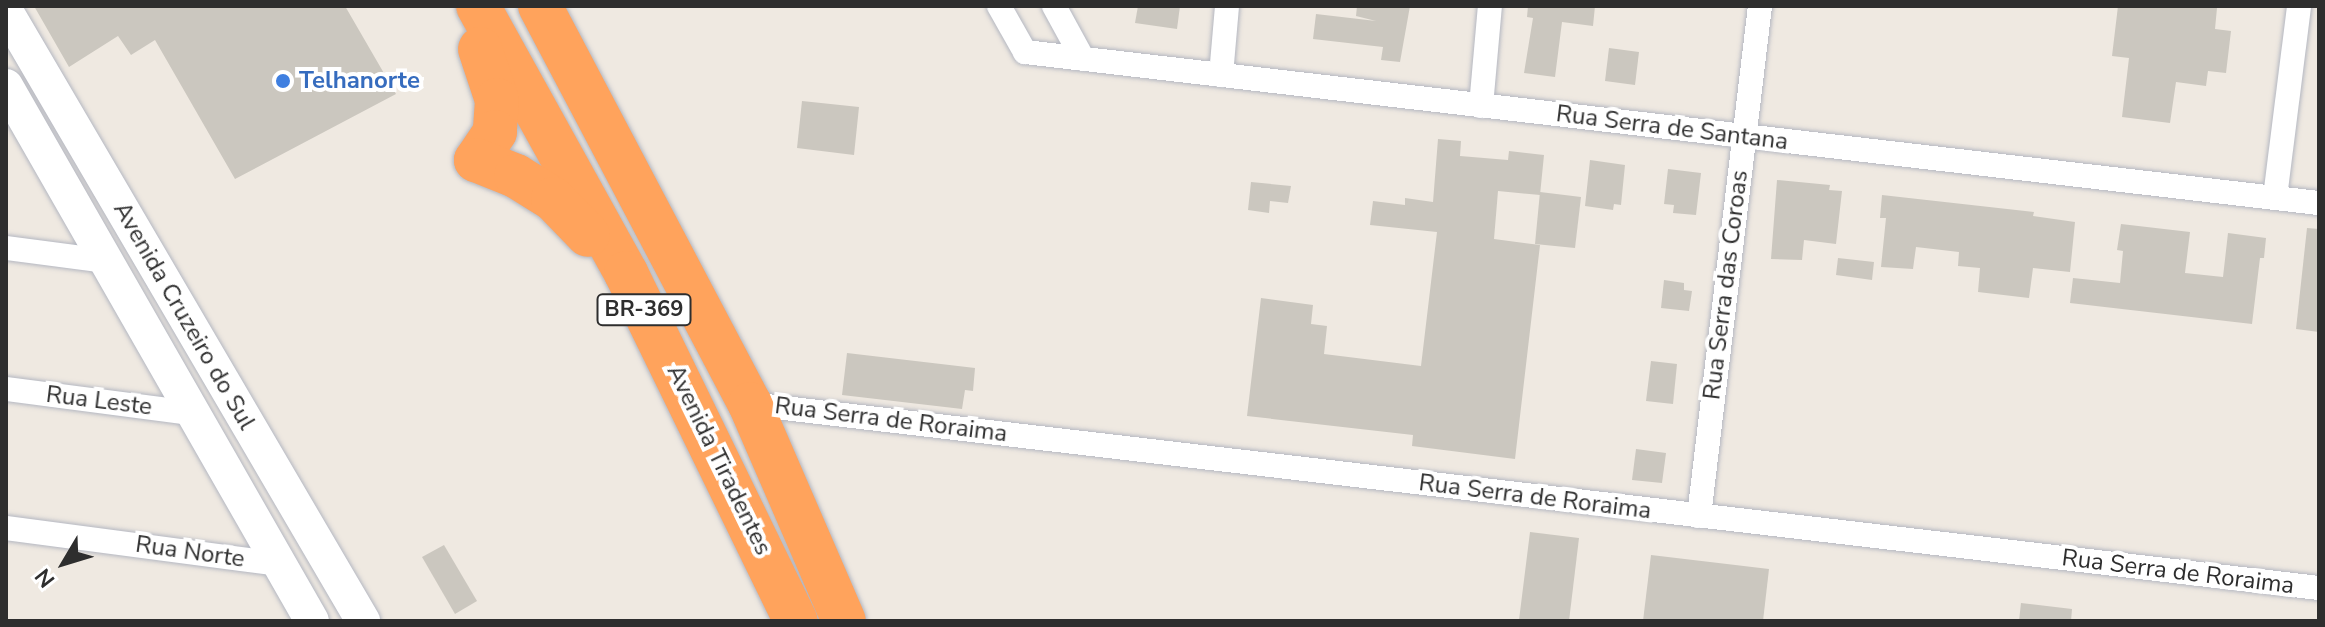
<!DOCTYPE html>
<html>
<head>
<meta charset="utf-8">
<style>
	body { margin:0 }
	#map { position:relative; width:2325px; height:627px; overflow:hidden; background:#efe9e1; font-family:"Nunito Sans",sans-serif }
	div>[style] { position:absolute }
	.building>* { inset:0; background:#cbc7bf }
	.roads { filter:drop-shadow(0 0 2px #b4b7c1) drop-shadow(0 0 2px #b4b7c1) }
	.street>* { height:24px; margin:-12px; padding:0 12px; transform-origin:12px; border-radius:12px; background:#fff }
	.secondary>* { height:34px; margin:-17px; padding:0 17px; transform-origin:17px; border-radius:17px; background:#fff }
	.highway>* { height:44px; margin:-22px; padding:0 22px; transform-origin:22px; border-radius:22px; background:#ffa35c }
	.dots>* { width:22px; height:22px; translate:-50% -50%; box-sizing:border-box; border:4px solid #fff; border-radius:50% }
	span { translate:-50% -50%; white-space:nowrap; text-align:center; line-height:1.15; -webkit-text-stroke:8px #fff; paint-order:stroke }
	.shield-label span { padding:2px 6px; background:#fff; border:2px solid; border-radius:6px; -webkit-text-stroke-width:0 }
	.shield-label { font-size:22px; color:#2e2e2e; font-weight:700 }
	.shop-label { font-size:24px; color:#366cbe; font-weight:700 }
	.left { translate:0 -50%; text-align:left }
	.street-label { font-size:24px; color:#2e2e2e }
	.frame { position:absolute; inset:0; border:8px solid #2e2e2e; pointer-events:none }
	.north { position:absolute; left:24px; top:523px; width:80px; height:80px; -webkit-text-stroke:6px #fff; paint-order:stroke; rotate:232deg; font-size:22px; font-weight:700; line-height:32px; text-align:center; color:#2e2e2e }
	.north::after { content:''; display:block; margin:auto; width:28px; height:36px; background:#2e2e2e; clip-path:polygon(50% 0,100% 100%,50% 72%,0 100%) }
</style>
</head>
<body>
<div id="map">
	<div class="building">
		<div style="clip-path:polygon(34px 6px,345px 6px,396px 94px,235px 179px,155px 40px,131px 55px,118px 36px,69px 67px)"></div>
		<div style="clip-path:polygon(1138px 6px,1180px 6px,1177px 29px,1135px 23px)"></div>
		<div style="clip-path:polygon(1357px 6px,1410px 6px,1400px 62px,1381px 60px,1383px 47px,1313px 39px,1316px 14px,1376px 21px,1356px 16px)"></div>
		<div style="clip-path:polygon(1528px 6px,1595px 6px,1593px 26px,1562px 22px,1555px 77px,1524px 73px,1533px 18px,1527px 17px)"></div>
		<div style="clip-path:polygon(2118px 6px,2217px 8px,2215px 29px,2231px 31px,2226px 73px,2208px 71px,2206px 86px,2176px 82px,2170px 123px,2122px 117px,2129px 58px,2112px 56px)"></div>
		<div style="clip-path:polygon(1609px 48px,1639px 52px,1635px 85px,1605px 81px)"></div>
		<div style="clip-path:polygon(802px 101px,859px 107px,854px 155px,797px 148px)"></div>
		<div style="clip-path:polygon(1438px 139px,1461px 141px,1460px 156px,1508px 160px,1509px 151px,1544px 155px,1540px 195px,1498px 191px,1494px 239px,1540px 245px,1515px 459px,1412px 446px,1413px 435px,1247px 416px,1261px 298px,1313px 305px,1311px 324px,1327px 326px,1324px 354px,1421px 366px,1437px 232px,1370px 225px,1373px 201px,1405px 205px,1405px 198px,1433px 202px)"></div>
		<div style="clip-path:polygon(1590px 160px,1625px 165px,1621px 205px,1614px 204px,1613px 210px,1585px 206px)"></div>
		<div style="clip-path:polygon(1668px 169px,1701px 173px,1696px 215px,1673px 213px,1674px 205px,1664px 204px)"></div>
		<div style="clip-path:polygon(1777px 180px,1830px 185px,1829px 190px,1842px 191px,1836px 244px,1804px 240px,1802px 260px,1771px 259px)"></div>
		<div style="clip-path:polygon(1251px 182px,1291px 186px,1288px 203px,1270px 201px,1269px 213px,1248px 210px)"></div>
		<div style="clip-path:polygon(1540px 192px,1581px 197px,1575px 248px,1535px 244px)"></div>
		<div style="clip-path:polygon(1882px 195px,2034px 212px,2033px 216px,2075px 222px,2070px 272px,2033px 268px,2029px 298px,1978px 292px,1980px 268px,1958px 266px,1959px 252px,1916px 247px,1913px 269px,1881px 267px,1886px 218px,1880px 218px)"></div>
		<div style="clip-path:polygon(2121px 224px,2190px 232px,2185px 273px,2223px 277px,2228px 233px,2266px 238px,2264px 258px,2260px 258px,2252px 324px,2070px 303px,2073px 278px,2120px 283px,2123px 251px,2117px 250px)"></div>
		<div style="clip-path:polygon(2307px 228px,2319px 229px,2319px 332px,2296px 329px)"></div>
		<div style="clip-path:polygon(1838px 258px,1874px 262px,1872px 280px,1836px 275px)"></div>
		<div style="clip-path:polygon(1664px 280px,1684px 283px,1684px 290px,1692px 291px,1689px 311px,1661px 308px)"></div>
		<div style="clip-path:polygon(847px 353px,975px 368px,973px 391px,965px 390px,962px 409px,842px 395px)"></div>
		<div style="clip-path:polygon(1651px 361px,1677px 364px,1673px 404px,1646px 401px)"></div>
		<div style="clip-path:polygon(1636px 449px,1666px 453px,1662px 483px,1632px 480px)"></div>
		<div style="clip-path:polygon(1530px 532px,1579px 538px,1569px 621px,1519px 620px)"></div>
		<div style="clip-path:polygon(444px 545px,477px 601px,455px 614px,422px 557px)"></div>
		<div style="clip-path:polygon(1651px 555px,1769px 569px,1763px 621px,1643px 621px)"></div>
		<div style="clip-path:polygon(2021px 603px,2072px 609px,2071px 621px,2019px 621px)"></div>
	</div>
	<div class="roads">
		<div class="street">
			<div style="left:999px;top:6px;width:53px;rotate:60.5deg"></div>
			<div style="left:1025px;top:52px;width:1303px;rotate:6.66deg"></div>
			<div style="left:1054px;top:6px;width:60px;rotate:61.3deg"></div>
			<div style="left:1221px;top:75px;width:69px;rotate:-85deg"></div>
			<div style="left:1481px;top:106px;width:100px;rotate:-84.9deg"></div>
			<div style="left:2275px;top:197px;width:193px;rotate:-82.8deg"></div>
			<div style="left:6px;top:248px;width:101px;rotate:7.4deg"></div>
			<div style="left:6px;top:389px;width:188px;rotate:7.4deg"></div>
			<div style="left:750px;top:404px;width:1580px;rotate:6.69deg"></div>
			<div style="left:1699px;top:516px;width:514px;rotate:-83.18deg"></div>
			<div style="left:6px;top:528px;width:275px;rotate:7.5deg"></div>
		</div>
		<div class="secondary">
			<div style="left:6px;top:11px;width:707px;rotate:59.66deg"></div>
			<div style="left:6px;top:86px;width:616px;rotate:60.23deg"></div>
		</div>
		<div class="highway">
			<div style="left:478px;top:6px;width:305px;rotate:61deg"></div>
			<div style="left:626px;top:273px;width:387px;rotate:64deg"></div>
			<div style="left:540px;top:6px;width:450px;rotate:62.2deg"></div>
			<div style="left:750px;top:404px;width:236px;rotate:66.6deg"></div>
			<div style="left:480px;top:49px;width:54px;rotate:71.6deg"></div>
			<div style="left:497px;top:100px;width:32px;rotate:94deg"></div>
			<div style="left:495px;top:132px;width:34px;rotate:124deg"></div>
			<div style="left:476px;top:160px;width:43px;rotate:21.8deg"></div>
			<div style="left:516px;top:176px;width:44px;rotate:31.9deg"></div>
			<div style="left:553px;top:199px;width:50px;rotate:45.8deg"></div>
		</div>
	</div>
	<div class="dots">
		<div style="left:283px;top:81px;background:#3f7fe0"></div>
	</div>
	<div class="shield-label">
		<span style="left:644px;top:310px">BR-369</span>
	</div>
	<div class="shop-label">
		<span class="left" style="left:299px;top:81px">Telhanorte</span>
	</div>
	<div class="street-label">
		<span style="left:1672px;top:128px;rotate:7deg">Rua Serra de Santana</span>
		<span style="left:1726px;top:285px;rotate:-83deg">Rua Serra das Coroas</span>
		<span style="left:184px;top:316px;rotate:60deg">Avenida Cruzeiro do Sul</span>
		<span style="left:99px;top:401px;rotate:7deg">Rua Leste</span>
		<span style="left:891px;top:420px;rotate:7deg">Rua Serra de Roraima</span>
		<span style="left:719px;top:460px;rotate:64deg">Avenida Tiradentes</span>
		<span style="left:1535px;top:497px;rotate:7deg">Rua Serra de Roraima</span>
		<span style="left:190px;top:552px;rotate:8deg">Rua Norte</span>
		<span style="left:2178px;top:572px;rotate:7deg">Rua Serra de Roraima</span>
	</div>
	<div class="frame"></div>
	<div class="north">N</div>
</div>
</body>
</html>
